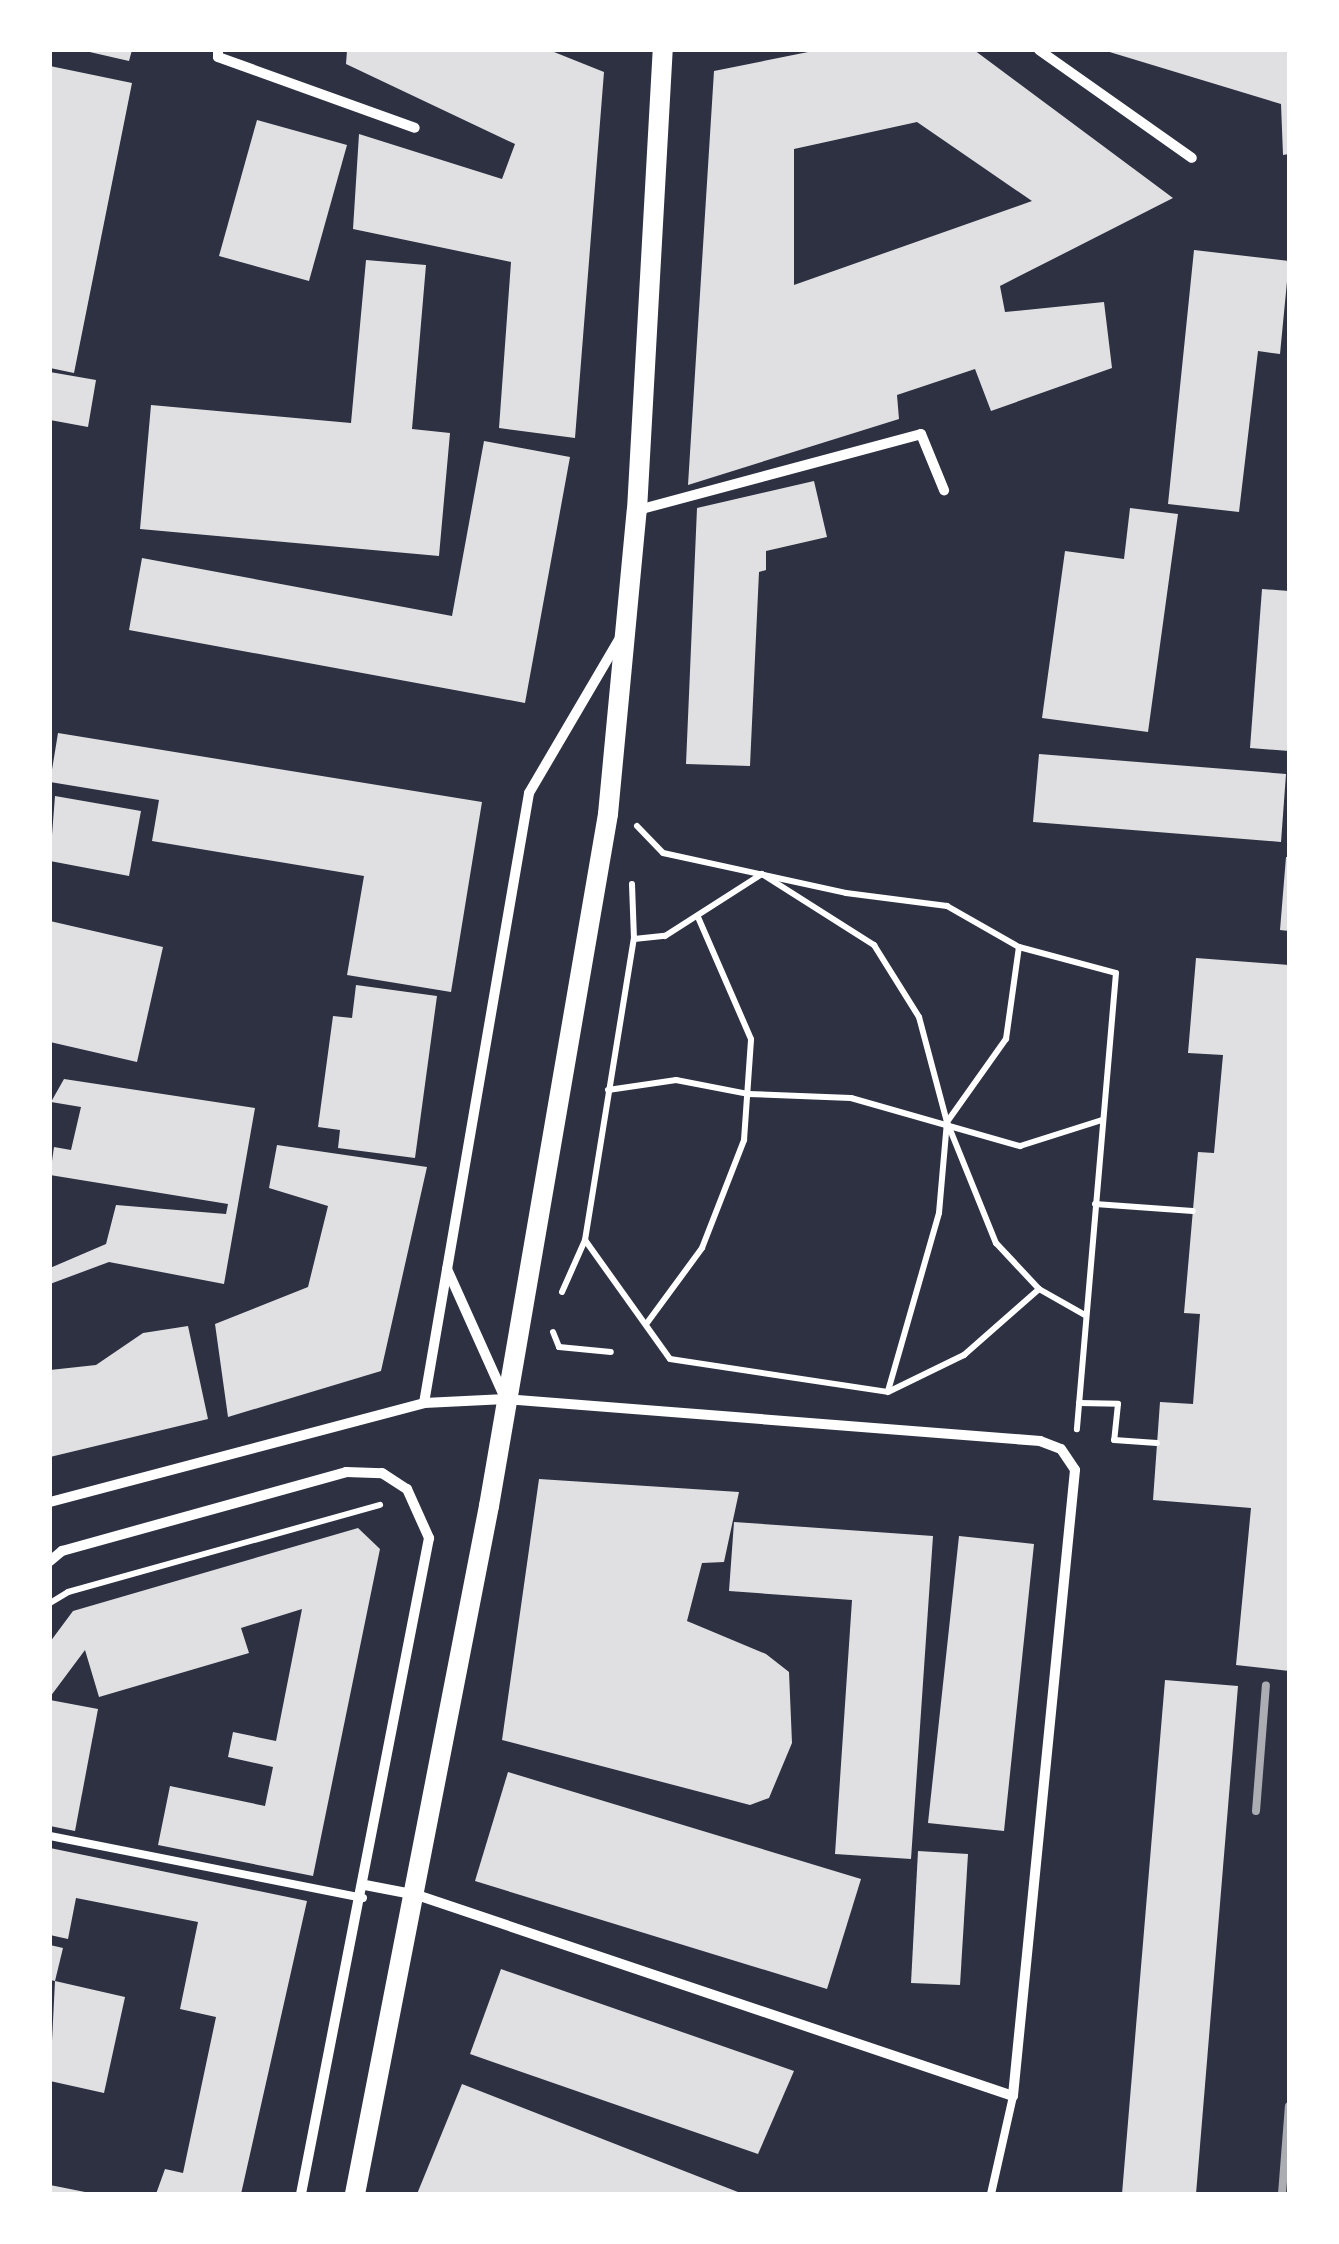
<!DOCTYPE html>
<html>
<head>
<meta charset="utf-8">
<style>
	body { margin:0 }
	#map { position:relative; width:1339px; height:2244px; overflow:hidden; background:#2d3142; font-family:Helvetica,sans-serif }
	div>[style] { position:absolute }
	.building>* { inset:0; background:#e0e0e3 }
	.path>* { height:6px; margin:-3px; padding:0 3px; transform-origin:3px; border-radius:3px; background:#fff }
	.service>* { height:8px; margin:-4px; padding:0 4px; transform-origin:4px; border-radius:4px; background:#fff }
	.minor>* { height:10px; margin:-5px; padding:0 5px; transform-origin:5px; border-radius:5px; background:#fff }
	.secondary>* { height:20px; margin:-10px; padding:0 10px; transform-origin:10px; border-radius:10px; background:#fff }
	.rail>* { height:8px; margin:-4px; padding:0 4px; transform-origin:4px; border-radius:4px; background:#abadb3 }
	span { translate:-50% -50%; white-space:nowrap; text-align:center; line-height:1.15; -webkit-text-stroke:10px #fff; paint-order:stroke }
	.frame { position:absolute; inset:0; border:52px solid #fff; pointer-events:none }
</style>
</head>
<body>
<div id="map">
	<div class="building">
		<div style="clip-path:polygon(81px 50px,132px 50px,129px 61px)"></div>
		<div style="clip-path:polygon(347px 50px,549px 50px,604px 72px,575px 438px,499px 428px,511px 262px,353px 229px,359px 134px,502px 179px,515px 144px,346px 64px)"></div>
		<div style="clip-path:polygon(evenodd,818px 50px,974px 50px,1173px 198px,1000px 286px,1005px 312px,1104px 302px,1112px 368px,991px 411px,975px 369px,897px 395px,899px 419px,688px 485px,714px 71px,818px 50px,917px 122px,1032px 201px,794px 285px,794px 149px,917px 122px)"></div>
		<div style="clip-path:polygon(1103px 50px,1289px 50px,1289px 154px,1283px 155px,1281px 104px)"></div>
		<div style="clip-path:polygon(50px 66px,132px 83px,74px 373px,50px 368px)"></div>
		<div style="clip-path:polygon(257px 120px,347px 145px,309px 281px,219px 256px)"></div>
		<div style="clip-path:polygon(1194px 250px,1289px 261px,1280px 354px,1258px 351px,1239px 512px,1168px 504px)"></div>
		<div style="clip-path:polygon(366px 260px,426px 265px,412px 429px,450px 433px,439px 556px,140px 529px,151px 405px,351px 423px)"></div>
		<div style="clip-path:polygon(50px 372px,96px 380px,88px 427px,50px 420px)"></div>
		<div style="clip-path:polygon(484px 441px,570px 457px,525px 703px,129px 630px,142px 558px,452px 616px)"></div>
		<div style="clip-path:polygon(814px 481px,827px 537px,766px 551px,766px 570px,759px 572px,750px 766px,686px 764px,697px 508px)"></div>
		<div style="clip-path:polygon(1130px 508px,1178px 514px,1148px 732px,1042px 718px,1065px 551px,1124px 559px)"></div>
		<div style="clip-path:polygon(1262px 589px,1289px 591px,1289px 751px,1250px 748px)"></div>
		<div style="clip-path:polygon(58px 733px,482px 802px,451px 992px,347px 975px,364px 876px,152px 841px,159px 800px,50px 782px)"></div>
		<div style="clip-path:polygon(1039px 754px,1286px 774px,1281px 842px,1033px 822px)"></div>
		<div style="clip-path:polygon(55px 796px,141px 811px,129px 876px,50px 861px)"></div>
		<div style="clip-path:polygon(1286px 857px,1289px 857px,1289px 931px,1280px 930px)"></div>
		<div style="clip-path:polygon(50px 921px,163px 947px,137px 1062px,50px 1042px)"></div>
		<div style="clip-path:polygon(1196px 958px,1289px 965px,1289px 1671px,1236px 1665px,1251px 1508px,1153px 1500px,1160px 1402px,1193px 1404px,1200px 1314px,1184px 1313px,1198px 1152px,1214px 1153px,1223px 1055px,1188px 1053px)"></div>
		<div style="clip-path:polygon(356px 985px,437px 996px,415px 1158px,338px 1148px,340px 1130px,318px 1127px,333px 1016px,352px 1018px)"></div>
		<div style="clip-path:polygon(64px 1079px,255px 1108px,224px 1284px,109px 1262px,50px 1284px,50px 1268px,106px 1244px,116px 1205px,226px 1214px,228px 1204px,50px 1175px,54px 1147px,71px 1150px,81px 1107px,51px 1102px)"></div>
		<div style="clip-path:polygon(277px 1145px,427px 1167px,381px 1371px,228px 1417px,215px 1324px,308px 1287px,328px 1206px,269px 1188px)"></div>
		<div style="clip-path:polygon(188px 1326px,208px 1419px,50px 1457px,50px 1370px,96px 1365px,143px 1333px)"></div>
		<div style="clip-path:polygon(539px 1479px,739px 1492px,724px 1562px,702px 1563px,687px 1621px,766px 1654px,789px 1672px,792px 1743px,769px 1798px,750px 1805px,502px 1740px)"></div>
		<div style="clip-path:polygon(734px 1522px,933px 1536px,911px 1859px,835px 1854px,852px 1600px,729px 1591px)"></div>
		<div style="clip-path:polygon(358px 1528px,380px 1549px,313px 1876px,158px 1845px,170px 1786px,265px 1806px,273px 1767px,228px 1757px,233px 1732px,276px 1741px,302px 1609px,241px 1628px,249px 1653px,99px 1697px,85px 1650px,50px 1697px,50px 1642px,73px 1611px)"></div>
		<div style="clip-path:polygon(959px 1536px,1034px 1544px,1004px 1831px,928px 1823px)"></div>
		<div style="clip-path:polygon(1165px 1680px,1238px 1686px,1196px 2194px,1122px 2194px)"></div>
		<div style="clip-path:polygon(50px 1700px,98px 1709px,75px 1831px,50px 1826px)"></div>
		<div style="clip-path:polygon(508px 1772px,861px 1879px,827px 1989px,475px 1881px)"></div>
		<div style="clip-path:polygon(50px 1848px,307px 1901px,241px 2194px,156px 2194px,165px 2169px,183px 2173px,216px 2017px,180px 2009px,198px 1922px,76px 1898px,68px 1939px,50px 1935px)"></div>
		<div style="clip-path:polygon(918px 1851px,968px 1854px,960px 1985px,911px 1983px)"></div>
		<div style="clip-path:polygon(50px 1945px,63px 1948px,55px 1981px,50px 1980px)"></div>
		<div style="clip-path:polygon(501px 1969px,794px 2071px,758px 2154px,470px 2054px)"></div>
		<div style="clip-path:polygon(55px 1981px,125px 1997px,104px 2093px,50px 2081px)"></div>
		<div style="clip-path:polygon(462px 2084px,743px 2194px,417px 2194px)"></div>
		<div style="clip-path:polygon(50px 2185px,85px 2192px,84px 2194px,50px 2194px)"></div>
	</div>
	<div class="path">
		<div style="left:637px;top:826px;width:37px;rotate:46deg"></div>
		<div style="left:663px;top:853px;width:187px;rotate:12.3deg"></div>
		<div style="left:846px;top:893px;width:102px;rotate:7.3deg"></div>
		<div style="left:947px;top:906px;width:83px;rotate:29.7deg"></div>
		<div style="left:1019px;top:947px;width:100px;rotate:15deg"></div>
		<div style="left:1116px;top:973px;width:458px;rotate:94.9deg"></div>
		<div style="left:634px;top:939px;width:31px;rotate:-6deg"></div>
		<div style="left:665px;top:936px;width:115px;rotate:-32.6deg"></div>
		<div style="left:762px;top:874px;width:133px;rotate:32.4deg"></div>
		<div style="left:874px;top:945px;width:85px;rotate:58deg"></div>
		<div style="left:919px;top:1017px;width:109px;rotate:75.1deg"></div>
		<div style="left:947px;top:1122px;width:131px;rotate:68deg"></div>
		<div style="left:996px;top:1243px;width:63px;rotate:46.9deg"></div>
		<div style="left:1039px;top:1289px;width:53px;rotate:29.5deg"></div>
		<div style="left:608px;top:1090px;width:69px;rotate:-8.4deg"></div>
		<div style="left:676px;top:1080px;width:73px;rotate:11deg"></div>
		<div style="left:748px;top:1094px;width:103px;rotate:2.2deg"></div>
		<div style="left:851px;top:1098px;width:176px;rotate:15.9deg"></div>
		<div style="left:1020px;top:1146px;width:86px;rotate:-17.6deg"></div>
		<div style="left:1095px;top:1204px;width:98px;rotate:4.1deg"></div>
		<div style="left:585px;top:1240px;width:146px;rotate:54.5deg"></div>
		<div style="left:670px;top:1359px;width:220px;rotate:8.6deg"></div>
		<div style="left:888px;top:1392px;width:85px;rotate:-26deg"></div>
		<div style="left:964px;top:1355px;width:100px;rotate:-41.3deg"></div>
		<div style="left:562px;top:1292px;width:57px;rotate:-66.1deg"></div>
		<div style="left:585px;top:1240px;width:305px;rotate:-80.8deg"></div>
		<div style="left:634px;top:939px;width:55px;rotate:-92.1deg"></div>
		<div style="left:647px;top:1323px;width:93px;rotate:-53.7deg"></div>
		<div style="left:702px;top:1248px;width:116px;rotate:-68.7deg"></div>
		<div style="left:744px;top:1140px;width:101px;rotate:-86deg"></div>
		<div style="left:751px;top:1039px;width:133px;rotate:-113.5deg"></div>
		<div style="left:553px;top:1332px;width:16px;rotate:68deg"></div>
		<div style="left:559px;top:1347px;width:52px;rotate:5.5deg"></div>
		<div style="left:888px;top:1391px;width:185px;rotate:-74deg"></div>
		<div style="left:939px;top:1213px;width:91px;rotate:-85deg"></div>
		<div style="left:947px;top:1122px;width:102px;rotate:-54.6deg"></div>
		<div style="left:1006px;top:1039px;width:93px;rotate:-82deg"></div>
		<div style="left:1079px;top:1403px;width:39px;rotate:1deg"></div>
		<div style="left:1118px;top:1404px;width:36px;rotate:96deg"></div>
		<div style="left:1114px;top:1440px;width:43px;rotate:4deg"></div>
		<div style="left:50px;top:1603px;width:21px;rotate:-31deg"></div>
		<div style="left:68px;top:1592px;width:324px;rotate:-15.6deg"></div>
	</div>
	<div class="service">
		<div style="left:50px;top:1836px;width:319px;rotate:11.2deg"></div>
		<div style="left:991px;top:2194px;width:100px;rotate:-77.3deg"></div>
	</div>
	<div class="minor">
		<div style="left:218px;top:50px;width:7px;rotate:90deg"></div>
		<div style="left:218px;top:57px;width:209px;rotate:19.8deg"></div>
		<div style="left:1039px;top:50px;width:187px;rotate:35.2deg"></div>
		<div style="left:638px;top:510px;width:293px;rotate:-15deg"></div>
		<div style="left:921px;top:434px;width:61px;rotate:67.7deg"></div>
		<div style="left:447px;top:1269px;width:141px;rotate:65.8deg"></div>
		<div style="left:424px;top:1403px;width:619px;rotate:-80.23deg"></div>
		<div style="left:529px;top:793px;width:180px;rotate:-59.6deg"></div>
		<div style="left:50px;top:1502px;width:387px;rotate:-14.8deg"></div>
		<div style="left:424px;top:1403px;width:82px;rotate:-2.8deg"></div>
		<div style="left:506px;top:1399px;width:536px;rotate:4.5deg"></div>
		<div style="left:1040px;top:1441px;width:22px;rotate:21deg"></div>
		<div style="left:1061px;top:1449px;width:25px;rotate:56deg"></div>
		<div style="left:1075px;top:1470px;width:629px;rotate:95.66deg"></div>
		<div style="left:1013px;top:2096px;width:629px;rotate:-161.36deg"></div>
		<div style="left:417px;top:1895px;width:53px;rotate:-169.1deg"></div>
		<div style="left:50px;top:1561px;width:16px;rotate:-40deg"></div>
		<div style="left:62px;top:1551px;width:295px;rotate:-15.5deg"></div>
		<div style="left:346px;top:1472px;width:36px;rotate:2deg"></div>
		<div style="left:382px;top:1473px;width:30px;rotate:33deg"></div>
		<div style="left:407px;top:1489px;width:54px;rotate:65.8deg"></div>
		<div style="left:429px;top:1538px;width:668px;rotate:101.04deg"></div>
	</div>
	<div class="secondary">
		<div style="left:355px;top:2194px;width:701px;rotate:-78.98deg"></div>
		<div style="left:489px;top:1506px;width:702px;rotate:-80.24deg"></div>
		<div style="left:608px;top:814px;width:305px;rotate:-84.6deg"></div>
		<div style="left:637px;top:510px;width:461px;rotate:-86.8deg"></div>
	</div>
	<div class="rail">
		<div style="left:1256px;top:1811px;width:126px;rotate:-85.5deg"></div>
		<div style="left:1282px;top:2194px;width:88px;rotate:-85.5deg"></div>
	</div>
	<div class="frame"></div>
</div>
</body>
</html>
